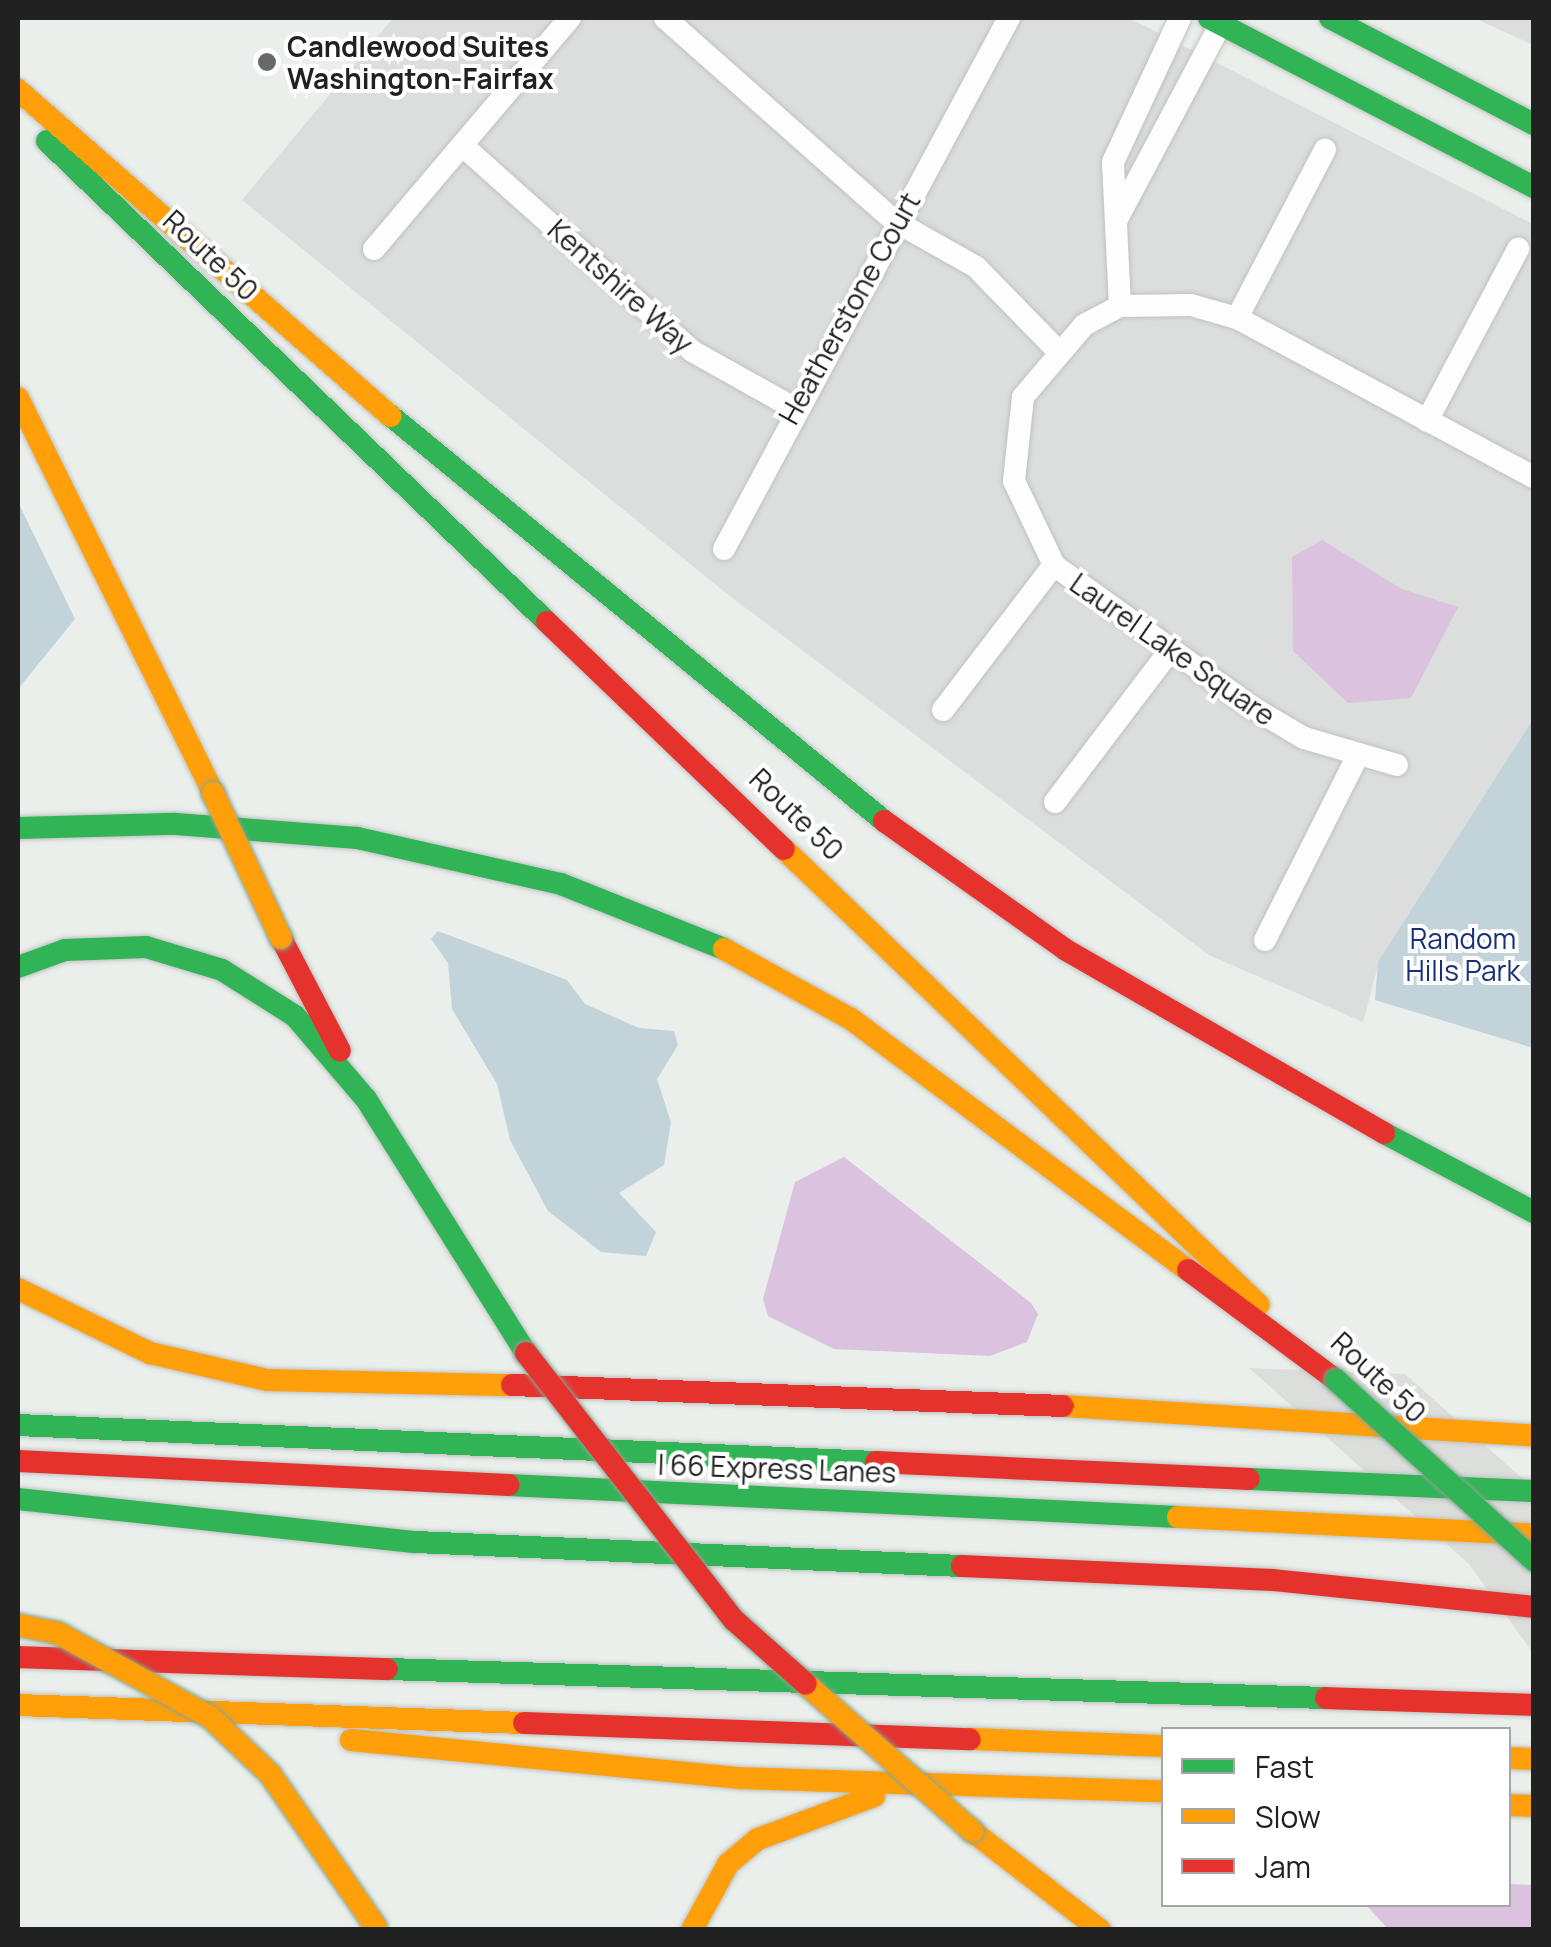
<!DOCTYPE html>
<html>
<head>
<meta charset="utf-8">
<style>
	body { margin:0 }
	#map { position:relative; width:1551px; height:1947px; overflow:hidden; background:#eaefec; font-family:Manrope,sans-serif }
	div>[style] { position:absolute }
	.residential>* { inset:0; background:#dbdedc }
	.forest>* { inset:0; background:#c2d3da }
	.water>* { inset:0; background:#dbc2df }
	.pier>* { inset:0; background:#dcdedc }
	.roads { filter:drop-shadow(0 0 2px #c0c2c1) drop-shadow(0 0 2px #c0c2c1) }
	.street>* { height:22px; margin:-11px; padding:0 11px; transform-origin:11px; border-radius:11px; background:#fcfdfc }
	.fast>* { height:22px; margin:-11px; padding:0 11px; transform-origin:11px; border-radius:11px; background:#30b455 }
	.slow>* { height:22px; margin:-11px; padding:0 11px; transform-origin:11px; border-radius:11px; background:#ff9f0a }
	.jam>* { height:22px; margin:-11px; padding:0 11px; transform-origin:11px; border-radius:11px; background:#e5322d }
	.bridges { filter:drop-shadow(0 0 2px #88a491) drop-shadow(0 0 2px #88a491) }
	.fast-bridge>* { height:22px; margin:-11px; padding:0 11px; transform-origin:11px; border-radius:11px; background:#30b455 }
	.slow-bridge>* { height:22px; margin:-11px; padding:0 11px; transform-origin:11px; border-radius:11px; background:#ff9f0a }
	.jam-bridge>* { height:22px; margin:-11px; padding:0 11px; transform-origin:11px; border-radius:11px; background:#e5322d }
	.dots>* { width:28px; height:28px; translate:-50% -50%; box-sizing:border-box; border:5px solid #fff; border-radius:50% }
	span { translate:-50% -50%; white-space:nowrap; text-align:center; line-height:1.15; -webkit-text-stroke:8px #fff; paint-order:stroke }
	.poi-label { font-size:28px; color:#212121; font-weight:700 }
	.left { translate:0 -50%; text-align:left }
	.street-label { font-size:28px; color:#212121 }
	.park-label { font-size:28px; color:#173078 }
	.frame { position:absolute; inset:0; border:20px solid #212121; pointer-events:none }
	.legend { position:absolute; left:1161px; top:1727px; width:350px; height:180px; box-sizing:border-box; background:#fff; border:2px solid #a6a6a6; margin:0; padding:12px 18px; list-style:none; font-size:30px; color:#212121 }
	.legend li { display:flex; align-items:center; gap:20px; height:50px }
	.legend b { width:50px; border:2px solid #a6a6a6 }
</style>
</head>
<body>
<div id="map">
	<div class="residential">
		<div style="clip-path:polygon(393px 18px,1129px 18px,1533px 224px,1533px 719px,1379px 962px,1363px 1022px,1209px 955px,731px 597px,242px 200px)"></div>
		<div style="clip-path:polygon(1474px 18px,1533px 18px,1533px 45px)"></div>
	</div>
	<div class="forest">
		<div style="clip-path:polygon(18px 502px,75px 619px,18px 689px)"></div>
		<div style="clip-path:polygon(1533px 719px,1533px 1048px,1375px 1000px,1378px 962px)"></div>
		<div style="clip-path:polygon(438px 931px,567px 980px,585px 1004px,639px 1028px,674px 1031px,678px 1045px,657px 1079px,671px 1122px,664px 1165px,619px 1193px,656px 1232px,646px 1256px,601px 1252px,548px 1211px,510px 1140px,497px 1084px,452px 1009px,448px 963px,431px 939px)"></div>
	</div>
	<div class="water">
		<div style="clip-path:polygon(1322px 540px,1402px 589px,1458px 607px,1411px 698px,1348px 703px,1293px 651px,1292px 557px)"></div>
		<div style="clip-path:polygon(844px 1157px,1031px 1303px,1038px 1314px,1027px 1342px,990px 1356px,834px 1349px,768px 1316px,763px 1299px,795px 1182px)"></div>
		<div style="clip-path:polygon(1509px 1884px,1533px 1885px,1533px 1929px,1388px 1929px,1366px 1905px,1508px 1904px)"></div>
	</div>
	<div class="pier">
		<div style="clip-path:polygon(1249px 1368px,1405px 1374px,1533px 1488px,1533px 1653px,1469px 1564px)"></div>
	</div>
	<div class="roads">
		<div class="street">
			<div style="left:665px;top:18px;width:305px;rotate:41.5deg"></div>
			<div style="left:893px;top:220px;width:95px;rotate:29.5deg"></div>
			<div style="left:976px;top:267px;width:115px;rotate:45.7deg"></div>
			<div style="left:463px;top:146px;width:307px;rotate:41.8deg"></div>
			<div style="left:692px;top:351px;width:115px;rotate:29.2deg"></div>
			<div style="left:1117px;top:219px;width:228px;rotate:-62deg"></div>
			<div style="left:374px;top:249px;width:303px;rotate:-49.7deg"></div>
			<div style="left:1120px;top:306px;width:144px;rotate:-92.8deg"></div>
			<div style="left:1113px;top:162px;width:159px;rotate:-65deg"></div>
			<div style="left:1237px;top:318px;width:190px;rotate:-62.4deg"></div>
			<div style="left:1427px;top:421px;width:195px;rotate:-62.1deg"></div>
			<div style="left:724px;top:549px;width:603px;rotate:-61.78deg"></div>
			<div style="left:943px;top:710px;width:183px;rotate:-52.6deg"></div>
			<div style="left:1397px;top:765px;width:97px;rotate:-163.8deg"></div>
			<div style="left:1304px;top:738px;width:63px;rotate:-149.3deg"></div>
			<div style="left:1250px;top:706px;width:241px;rotate:-144.3deg"></div>
			<div style="left:1054px;top:565px;width:93px;rotate:-115.5deg"></div>
			<div style="left:1014px;top:481px;width:84px;rotate:-83.9deg"></div>
			<div style="left:1023px;top:397px;width:94px;rotate:-49.7deg"></div>
			<div style="left:1084px;top:325px;width:41px;rotate:-27.8deg"></div>
			<div style="left:1120px;top:306px;width:71px;rotate:-0.8deg"></div>
			<div style="left:1191px;top:305px;width:48px;rotate:15.8deg"></div>
			<div style="left:1237px;top:318px;width:337px;rotate:28.2deg"></div>
			<div style="left:1055px;top:802px;width:188px;rotate:-52.8deg"></div>
			<div style="left:1265px;top:940px;width:205px;rotate:-63.3deg"></div>
		</div>
		<div class="fast">
			<div style="left:1209px;top:18px;width:366px;rotate:27.5deg"></div>
			<div style="left:1330px;top:18px;width:230px;rotate:27.5deg"></div>
			<div style="left:47px;top:141px;width:694px;rotate:43.89deg"></div>
			<div style="left:391px;top:416px;width:638px;rotate:39.4deg"></div>
			<div style="left:18px;top:828px;width:158px;rotate:-1.5deg"></div>
			<div style="left:176px;top:824px;width:182px;rotate:4.4deg"></div>
			<div style="left:357px;top:838px;width:209px;rotate:12.7deg"></div>
			<div style="left:561px;top:884px;width:175px;rotate:21.7deg"></div>
			<div style="left:18px;top:967px;width:50px;rotate:-19.9deg"></div>
			<div style="left:65px;top:950px;width:81px;rotate:-2.1deg"></div>
			<div style="left:146px;top:947px;width:79px;rotate:16.8deg"></div>
			<div style="left:222px;top:970px;width:86px;rotate:32.2deg"></div>
			<div style="left:295px;top:1016px;width:109px;rotate:49.5deg"></div>
			<div style="left:366px;top:1099px;width:300px;rotate:57.8deg"></div>
			<div style="left:1384px;top:1133px;width:170px;rotate:27.8deg"></div>
			<div style="left:18px;top:1425px;width:859px;rotate:2.47deg"></div>
			<div style="left:1249px;top:1479px;width:285px;rotate:2.4deg"></div>
			<div style="left:508px;top:1485px;width:671px;rotate:2.73deg"></div>
			<div style="left:18px;top:1499px;width:400px;rotate:6.2deg"></div>
			<div style="left:416px;top:1542px;width:547px;rotate:2.52deg"></div>
			<div style="left:387px;top:1669px;width:939px;rotate:1.77deg"></div>
		</div>
		<div class="slow">
			<div style="left:18px;top:90px;width:495px;rotate:41.2deg"></div>
			<div style="left:18px;top:398px;width:441px;rotate:63.7deg"></div>
			<div style="left:784px;top:849px;width:658px;rotate:43.83deg"></div>
			<div style="left:724px;top:949px;width:145px;rotate:28.9deg"></div>
			<div style="left:851px;top:1019px;width:420px;rotate:36.7deg"></div>
			<div style="left:18px;top:1289px;width:147px;rotate:25.9deg"></div>
			<div style="left:150px;top:1353px;width:120px;rotate:13deg"></div>
			<div style="left:267px;top:1380px;width:245px;rotate:1.2deg"></div>
			<div style="left:1063px;top:1406px;width:472px;rotate:3.6deg"></div>
			<div style="left:1178px;top:1517px;width:350px;rotate:2.8deg"></div>
			<div style="left:18px;top:1705px;width:506px;rotate:2.04deg"></div>
			<div style="left:970px;top:1739px;width:194px;rotate:2.1deg"></div>
			<div style="left:351px;top:1740px;width:391px;rotate:5.6deg"></div>
			<div style="left:740px;top:1778px;width:424px;rotate:1.8deg"></div>
			<div style="left:1508px;top:1758px;width:26px;rotate:2deg"></div>
			<div style="left:1508px;top:1805px;width:26px;rotate:2deg"></div>
			<div style="left:972px;top:1831px;width:162px;rotate:37.7deg"></div>
			<div style="left:692px;top:1930px;width:75px;rotate:-61.4deg"></div>
			<div style="left:728px;top:1864px;width:39px;rotate:-40deg"></div>
			<div style="left:758px;top:1839px;width:124px;rotate:-20.3deg"></div>
		</div>
		<div class="jam">
			<div style="left:547px;top:622px;width:328px;rotate:43.8deg"></div>
			<div style="left:884px;top:821px;width:223px;rotate:35.3deg"></div>
			<div style="left:1066px;top:950px;width:367px;rotate:29.9deg"></div>
			<div style="left:281px;top:938px;width:127px;rotate:62.4deg"></div>
			<div style="left:1188px;top:1270px;width:184px;rotate:36.6deg"></div>
			<div style="left:512px;top:1385px;width:551px;rotate:2.18deg"></div>
			<div style="left:18px;top:1461px;width:491px;rotate:2.8deg"></div>
			<div style="left:876px;top:1462px;width:373px;rotate:2.6deg"></div>
			<div style="left:962px;top:1566px;width:311px;rotate:2.6deg"></div>
			<div style="left:1273px;top:1580px;width:262px;rotate:5.9deg"></div>
			<div style="left:18px;top:1657px;width:369px;rotate:1.9deg"></div>
			<div style="left:1326px;top:1698px;width:208px;rotate:1.9deg"></div>
			<div style="left:524px;top:1723px;width:446px;rotate:2.1deg"></div>
		</div>
	</div>
	<div class="bridges">
		<div class="fast-bridge">
			<div style="left:1336px;top:1380px;width:268px;rotate:42.3deg"></div>
		</div>
		<div class="slow-bridge">
			<div style="left:213px;top:793px;width:160px;rotate:64.9deg"></div>
			<div style="left:18px;top:1625px;width:41px;rotate:11.3deg"></div>
			<div style="left:58px;top:1633px;width:174px;rotate:28.9deg"></div>
			<div style="left:210px;top:1717px;width:83px;rotate:43.5deg"></div>
			<div style="left:270px;top:1774px;width:186px;rotate:55.3deg"></div>
			<div style="left:806px;top:1684px;width:222px;rotate:41.5deg"></div>
		</div>
		<div class="jam-bridge">
			<div style="left:526px;top:1353px;width:338px;rotate:52.1deg"></div>
			<div style="left:734px;top:1620px;width:96px;rotate:41.6deg"></div>
		</div>
	</div>
	<div class="dots">
		<div style="left:267px;top:62px;background:#676968"></div>
	</div>
	<div class="poi-label">
		<span class="left" style="left:287px;top:62px">Candlewood Suites<br>Washington-Fairfax</span>
	</div>
	<div class="street-label">
		<span style="left:211px;top:255px;rotate:43deg">Route 50</span>
		<span style="left:621px;top:286px;rotate:42deg">Kentshire Way</span>
		<span style="left:849px;top:308px;rotate:-61deg">Heatherstone Court</span>
		<span style="left:1173px;top:649px;rotate:35deg">Laurel Lake Square</span>
		<span style="left:797px;top:814px;rotate:44deg">Route 50</span>
		<span style="left:1379px;top:1377px;rotate:43deg">Route 50</span>
		<span style="left:777px;top:1468px;rotate:2deg">I 66 Express Lanes</span>
	</div>
	<div class="park-label">
		<span style="left:1463px;top:954px">Random<br>Hills Park</span>
	</div>
	<div class="frame"></div>
	<ul class="legend">
	<li><b style="height:12px;background:#30b455"></b>Fast</li>
	<li><b style="height:12px;background:#ff9f0a"></b>Slow</li>
	<li><b style="height:12px;background:#e5322d"></b>Jam</li>
	</ul>
</div>
</body>
</html>
